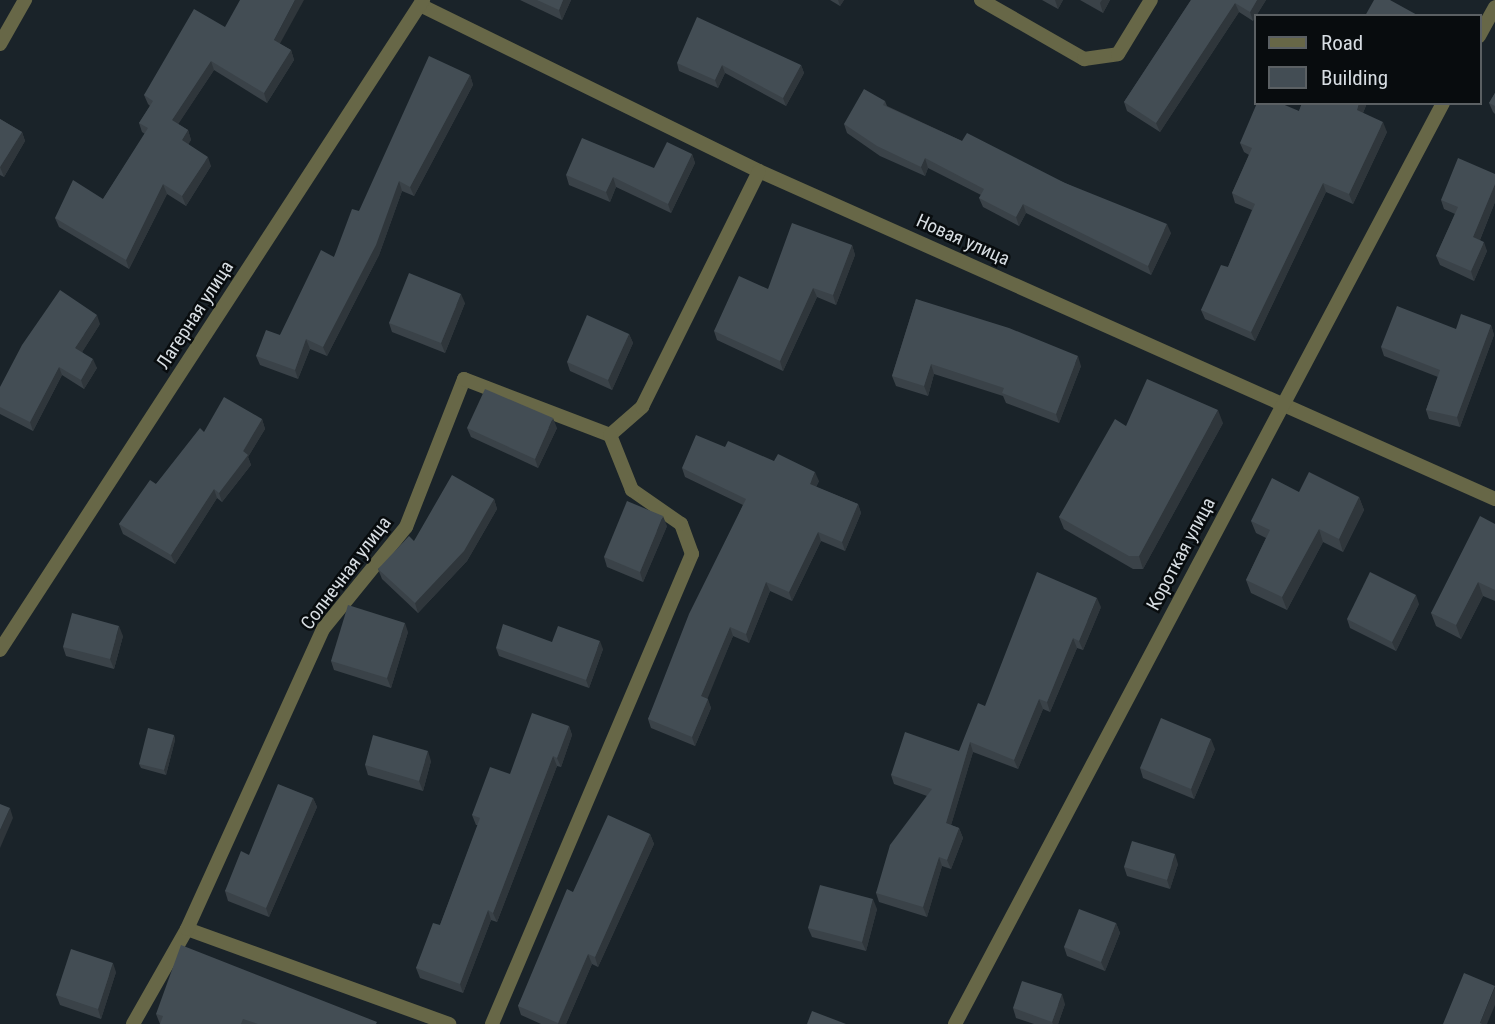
<!DOCTYPE html>
<html>
<head>
<meta charset="utf-8">
<style>
	body { margin:0 }
	#map { position:relative; width:1495px; height:1024px; overflow:hidden; background:#1a2329; font-family:"Roboto Condensed",sans-serif }
	div>[style] { position:absolute }
	.minor>* { height:14px; margin:-7px; padding:0 7px; transform-origin:7px; border-radius:7px; background:#676747 }
	.wall>* { inset:0; background:#3a4248 }
	.shaded-wall>* { inset:0; background:#2f363b }
	.building>* { inset:0; background:#434d54 }
	span { translate:-50% -50%; white-space:nowrap; text-align:center; line-height:1.15; -webkit-text-stroke:5px #080c0e; paint-order:stroke }
	.street-label { font-size:19px; color:#d7dde2 }
	.legend { position:absolute; left:1254px; top:14px; width:228px; height:91px; box-sizing:border-box; background:#080c0e; border:2px solid #5b6063; margin:0; padding:9px 12px; list-style:none; font-size:21px; color:#d7dde2 }
	.legend li { display:flex; align-items:center; gap:14px; height:35px }
	.legend b { width:35px; border:2px solid #5b6063 }
</style>
</head>
<body>
<div id="map">
	<div class="minor">
		<div style="left:981px;top:0;width:119px;rotate:29.8deg"></div>
		<div style="left:1084px;top:59px;width:34px;rotate:-8deg"></div>
		<div style="left:1118px;top:54px;width:63px;rotate:-58.6deg"></div>
		<div style="left:420px;top:5px;width:377px;rotate:26.1deg"></div>
		<div style="left:759px;top:171px;width:806px;rotate:24.02deg"></div>
		<div style="left:1479px;top:36px;width:33px;rotate:-61deg"></div>
		<div style="left:0;top:44px;width:51px;rotate:-60.4deg"></div>
		<div style="left:0;top:650px;width:776px;rotate:-56.95deg"></div>
		<div style="left:187px;top:929px;width:279px;rotate:19.9deg"></div>
		<div style="left:133px;top:1024px;width:109px;rotate:-60.4deg"></div>
		<div style="left:187px;top:929px;width:329px;rotate:-65.6deg"></div>
		<div style="left:323px;top:629px;width:132px;rotate:-50.9deg"></div>
		<div style="left:406px;top:527px;width:159px;rotate:-68.6deg"></div>
		<div style="left:464px;top:379px;width:156px;rotate:21deg"></div>
		<div style="left:610px;top:435px;width:43px;rotate:-41.2deg"></div>
		<div style="left:642px;top:407px;width:263px;rotate:-63.6deg"></div>
		<div style="left:492px;top:1024px;width:511px;rotate:-66.95deg"></div>
		<div style="left:692px;top:554px;width:32px;rotate:-110deg"></div>
		<div style="left:681px;top:524px;width:60px;rotate:-145.2deg"></div>
		<div style="left:632px;top:490px;width:59px;rotate:-111.8deg"></div>
		<div style="left:955px;top:1024px;width:1042px;rotate:-62.08deg"></div>
	</div>
	<div class="wall">
		<div style="clip-path:polygon(520px 0,571px 0,562px 20px)"></div>
		<div style="clip-path:polygon(830px 0,844px 0,840px 6px)"></div>
		<div style="clip-path:polygon(1042px 0,1063px 0,1058px 9px)"></div>
		<div style="clip-path:polygon(1080px 0,1110px 0,1103px 13px)"></div>
		<div style="clip-path:polygon(1191px 0,1266px 0,1256px 16px,1255px 16px,1253px 21px,1239px 12px,1160px 132px,1127px 111px,1124px 102px)"></div>
		<div style="clip-path:polygon(225px 27px,280px 44px,291px 50px,294px 60px,267px 103px,214px 70px,178px 124px,188px 130px,191px 140px,188px 144px,211px 166px,186px 206px,167px 194px,129px 269px,59px 227px,55px 218px,103px 199px,145px 134px,142px 132px,139px 123px,150px 106px,148px 104px,144px 95px)"></div>
		<div style="clip-path:polygon(677px 63px,801px 65px,804px 73px,786px 106px,725px 73px,718px 88px,679px 71px)"></div>
		<div style="clip-path:polygon(470px 75px,473px 85px,414px 196px,402px 191px,379px 255px,327px 356px,310px 349px,298px 379px,260px 365px,256px 356px,280px 335px,334px 257px,359px 211px)"></div>
		<div style="clip-path:polygon(1495px 93px,1495px 114px,1493px 112px,1489px 103px)"></div>
		<div style="clip-path:polygon(885px 101px,887px 106px,962px 141px,1065px 183px,1171px 233px,1151px 275px,1026px 213px,1019px 226px,983px 207px,979px 198px,981px 195px,928px 168px,925px 176px,880px 156px,847px 133px,844px 124px)"></div>
		<div style="clip-path:polygon(1302px 103px,1367px 103px,1363px 113px,1387px 132px,1353px 204px,1326px 192px,1255px 341px,1205px 319px,1201px 310px,1228px 267px,1252px 210px,1235px 203px,1232px 193px,1249px 155px,1244px 152px,1240px 143px,1299px 111px)"></div>
		<div style="clip-path:polygon(0 119px,22px 132px,25px 141px,4px 177px,0 175px)"></div>
		<div style="clip-path:polygon(692px 154px,695px 163px,671px 213px,616px 187px,610px 202px,569px 185px,566px 175px,654px 168px)"></div>
		<div style="clip-path:polygon(1495px 174px,1495px 202px,1480px 240px,1487px 251px,1474px 281px,1440px 265px,1436px 256px,1455px 214px,1444px 209px,1441px 200px)"></div>
		<div style="clip-path:polygon(852px 245px,855px 255px,836px 305px,817px 297px,783px 371px,717px 340px,714px 331px,768px 289px)"></div>
		<div style="clip-path:polygon(916px 299px,1081px 366px,1059px 423px,1006px 403px,1003px 396px,934px 374px,928px 396px,896px 386px,892px 376px)"></div>
		<div style="clip-path:polygon(465px 303px,445px 353px,392px 332px,389px 323px)"></div>
		<div style="clip-path:polygon(100px 324px,82px 352px,97px 368px,84px 389px,62px 375px,33px 431px,0 414px,0 387px)"></div>
		<div style="clip-path:polygon(1491px 325px,1494px 335px,1460px 427px,1429px 419px,1426px 410px,1438px 377px,1384px 356px,1381px 347px,1456px 329px)"></div>
		<div style="clip-path:polygon(629px 334px,633px 343px,612px 390px,570px 371px,567px 362px)"></div>
		<div style="clip-path:polygon(262px 419px,265px 429px,248px 457px,251px 465px,222px 502px,217px 498px,175px 564px,123px 534px,119px 524px,204px 432px)"></div>
		<div style="clip-path:polygon(1223px 423px,1143px 569px,1133px 569px,1064px 529px,1059px 517px,1126px 426px)"></div>
		<div style="clip-path:polygon(467px 428px,557px 428px,538px 468px,471px 437px)"></div>
		<div style="clip-path:polygon(682px 468px,819px 481px,816px 487px,858px 504px,861px 513px,845px 551px,821px 541px,792px 601px,770px 591px,749px 643px,733px 636px,707px 698px,711px 708px,695px 746px,651px 728px,648px 719px,743px 505px,685px 477px)"></div>
		<div style="clip-path:polygon(1299px 492px,1359px 497px,1364px 510px,1343px 552px,1323px 542px,1287px 610px,1251px 593px,1246px 580px,1266px 538px,1256px 533px,1251px 521px)"></div>
		<div style="clip-path:polygon(494px 499px,497px 509px,467px 561px,418px 613px,382px 579px,378px 569px,414px 541px)"></div>
		<div style="clip-path:polygon(1495px 524px,1495px 601px,1483px 596px,1461px 639px,1436px 626px,1431px 613px)"></div>
		<div style="clip-path:polygon(667px 526px,643px 582px,607px 567px,604px 557px)"></div>
		<div style="clip-path:polygon(1419px 604px,1396px 651px,1350px 628px,1347px 619px)"></div>
		<div style="clip-path:polygon(1101px 607px,1083px 650px,1077px 648px,1050px 712px,1043px 709px,1018px 769px,973px 752px,951px 825px,959px 828px,963px 838px,951px 869px,942px 866px,927px 917px,879px 902px,876px 893px,927px 796px,894px 784px,891px 775px,959px 751px)"></div>
		<div style="clip-path:polygon(408px 632px,391px 688px,334px 670px,331px 661px)"></div>
		<div style="clip-path:polygon(123px 636px,114px 669px,66px 656px,63px 647px)"></div>
		<div style="clip-path:polygon(552px 642px,603px 649px,589px 688px,499px 656px,496px 648px)"></div>
		<div style="clip-path:polygon(569px 726px,572px 735px,561px 767px,557px 766px,497px 922px,491px 920px,463px 993px,420px 978px,416px 968px,440px 925px,478px 825px,476px 825px,472px 815px)"></div>
		<div style="clip-path:polygon(174px 735px,175px 740px,166px 775px,141px 768px,139px 764px)"></div>
		<div style="clip-path:polygon(1215px 749px,1194px 799px,1143px 778px,1140px 768px)"></div>
		<div style="clip-path:polygon(431px 761px,423px 791px,368px 775px,365px 765px)"></div>
		<div style="clip-path:polygon(313px 798px,317px 807px,269px 917px,228px 901px,225px 891px,249px 855px)"></div>
		<div style="clip-path:polygon(650px 834px,654px 844px,598px 967px,592px 964px,566px 1024px,541px 1024px,521px 1015px,518px 1006px,573px 892px)"></div>
		<div style="clip-path:polygon(1178px 864px,1170px 889px,1127px 876px,1124px 867px)"></div>
		<div style="clip-path:polygon(877px 909px,866px 951px,812px 937px,808px 928px)"></div>
		<div style="clip-path:polygon(1116px 923px,1120px 933px,1105px 971px,1067px 956px,1064px 947px)"></div>
		<div style="clip-path:polygon(116px 972px,101px 1019px,60px 1005px,56px 995px)"></div>
		<div style="clip-path:polygon(1065px 1004px,1058px 1024px,1034px 1024px,1016px 1018px,1013px 1008px)"></div>
		<div style="clip-path:polygon(156px 1014px,377px 1024px,160px 1024px)"></div>
	</div>
	<div class="shaded-wall">
		<div style="clip-path:polygon(295px 0,304px 0,277px 49px,274px 40px)"></div>
		<div style="clip-path:polygon(563px 0,571px 0,562px 20px,559px 10px)"></div>
		<div style="clip-path:polygon(838px 0,844px 0,840px 6px)"></div>
		<div style="clip-path:polygon(1055px 0,1063px 0,1058px 9px)"></div>
		<div style="clip-path:polygon(1102px 0,1110px 0,1103px 13px,1100px 3px)"></div>
		<div style="clip-path:polygon(1257px 0,1266px 0,1256px 16px,1255px 16px,1253px 21px,1250px 12px)"></div>
		<div style="clip-path:polygon(1235px 3px,1239px 12px,1160px 132px,1156px 123px)"></div>
		<div style="clip-path:polygon(291px 50px,294px 60px,267px 103px,264px 93px)"></div>
		<div style="clip-path:polygon(211px 61px,214px 70px,175px 129px,172px 120px)"></div>
		<div style="clip-path:polygon(722px 65px,725px 73px,718px 88px,715px 80px)"></div>
		<div style="clip-path:polygon(801px 65px,804px 73px,786px 106px,783px 98px)"></div>
		<div style="clip-path:polygon(470px 75px,473px 85px,414px 196px,410px 187px)"></div>
		<div style="clip-path:polygon(1359px 103px,1367px 103px,1360px 120px,1357px 110px)"></div>
		<div style="clip-path:polygon(1383px 122px,1387px 132px,1353px 204px,1349px 194px)"></div>
		<div style="clip-path:polygon(188px 130px,191px 140px,185px 150px,182px 140px)"></div>
		<div style="clip-path:polygon(22px 132px,25px 141px,4px 177px,0 167px)"></div>
		<div style="clip-path:polygon(692px 154px,695px 163px,671px 213px,668px 204px)"></div>
		<div style="clip-path:polygon(208px 157px,211px 166px,186px 206px,182px 196px)"></div>
		<div style="clip-path:polygon(925px 158px,928px 168px,925px 176px,921px 167px)"></div>
		<div style="clip-path:polygon(613px 177px,616px 187px,610px 202px,606px 192px)"></div>
		<div style="clip-path:polygon(399px 181px,402px 191px,379px 255px,327px 356px,323px 347px)"></div>
		<div style="clip-path:polygon(1323px 183px,1326px 192px,1255px 341px,1251px 332px)"></div>
		<div style="clip-path:polygon(163px 184px,167px 194px,129px 269px,126px 260px)"></div>
		<div style="clip-path:polygon(1495px 184px,1495px 202px,1477px 247px,1473px 237px)"></div>
		<div style="clip-path:polygon(1023px 204px,1026px 213px,1019px 226px,1016px 217px)"></div>
		<div style="clip-path:polygon(1167px 224px,1171px 233px,1151px 275px,1148px 266px)"></div>
		<div style="clip-path:polygon(1484px 242px,1487px 251px,1474px 281px,1471px 271px)"></div>
		<div style="clip-path:polygon(852px 245px,855px 255px,836px 305px,833px 295px)"></div>
		<div style="clip-path:polygon(813px 288px,817px 297px,783px 371px,780px 361px)"></div>
		<div style="clip-path:polygon(461px 294px,465px 303px,445px 353px,441px 343px)"></div>
		<div style="clip-path:polygon(97px 315px,100px 324px,79px 357px,75px 348px)"></div>
		<div style="clip-path:polygon(1491px 325px,1494px 335px,1460px 427px,1457px 417px)"></div>
		<div style="clip-path:polygon(629px 334px,633px 343px,612px 390px,608px 380px)"></div>
		<div style="clip-path:polygon(306px 339px,310px 349px,298px 379px,295px 370px)"></div>
		<div style="clip-path:polygon(1078px 356px,1081px 366px,1059px 423px,1056px 414px)"></div>
		<div style="clip-path:polygon(93px 359px,97px 368px,84px 389px,81px 380px)"></div>
		<div style="clip-path:polygon(931px 364px,934px 374px,928px 396px,924px 386px)"></div>
		<div style="clip-path:polygon(59px 367px,62px 375px,33px 431px,30px 422px)"></div>
		<div style="clip-path:polygon(1218px 410px,1223px 423px,1143px 569px,1139px 556px)"></div>
		<div style="clip-path:polygon(553px 418px,557px 428px,538px 468px,535px 459px)"></div>
		<div style="clip-path:polygon(262px 419px,265px 429px,248px 457px,251px 465px,222px 502px,219px 493px)"></div>
		<div style="clip-path:polygon(815px 472px,819px 481px,813px 493px,810px 484px)"></div>
		<div style="clip-path:polygon(214px 489px,217px 498px,175px 564px,171px 555px)"></div>
		<div style="clip-path:polygon(1359px 497px,1364px 510px,1343px 552px,1339px 539px)"></div>
		<div style="clip-path:polygon(494px 499px,497px 509px,467px 561px,418px 613px,415px 603px)"></div>
		<div style="clip-path:polygon(858px 504px,861px 513px,845px 551px,842px 542px)"></div>
		<div style="clip-path:polygon(663px 516px,667px 526px,643px 582px,640px 572px)"></div>
		<div style="clip-path:polygon(1319px 529px,1323px 542px,1287px 610px,1282px 597px)"></div>
		<div style="clip-path:polygon(818px 532px,821px 541px,792px 601px,789px 592px)"></div>
		<div style="clip-path:polygon(766px 582px,770px 591px,749px 643px,746px 634px)"></div>
		<div style="clip-path:polygon(1478px 582px,1483px 596px,1461px 639px,1456px 625px)"></div>
		<div style="clip-path:polygon(1416px 595px,1419px 604px,1396px 651px,1392px 642px)"></div>
		<div style="clip-path:polygon(1097px 598px,1101px 607px,1083px 650px,1079px 641px)"></div>
		<div style="clip-path:polygon(405px 623px,408px 632px,391px 688px,387px 678px)"></div>
		<div style="clip-path:polygon(119px 626px,123px 636px,114px 669px,110px 659px)"></div>
		<div style="clip-path:polygon(730px 627px,733px 636px,705px 705px,701px 696px)"></div>
		<div style="clip-path:polygon(1073px 638px,1077px 648px,1050px 712px,1047px 702px)"></div>
		<div style="clip-path:polygon(600px 641px,603px 649px,589px 688px,586px 680px)"></div>
		<div style="clip-path:polygon(708px 699px,711px 708px,695px 746px,692px 737px)"></div>
		<div style="clip-path:polygon(1039px 699px,1043px 709px,1018px 769px,1014px 760px)"></div>
		<div style="clip-path:polygon(569px 726px,572px 735px,561px 767px,557px 758px)"></div>
		<div style="clip-path:polygon(174px 735px,175px 740px,166px 775px,164px 770px)"></div>
		<div style="clip-path:polygon(1211px 739px,1215px 749px,1194px 799px,1191px 789px)"></div>
		<div style="clip-path:polygon(970px 742px,973px 752px,949px 832px,946px 823px)"></div>
		<div style="clip-path:polygon(428px 751px,431px 761px,423px 791px,419px 781px)"></div>
		<div style="clip-path:polygon(553px 756px,557px 766px,497px 922px,493px 913px)"></div>
		<div style="clip-path:polygon(313px 798px,317px 807px,269px 917px,266px 908px)"></div>
		<div style="clip-path:polygon(10px 808px,13px 818px,0 848px,0 830px)"></div>
		<div style="clip-path:polygon(959px 828px,963px 838px,951px 869px,947px 860px)"></div>
		<div style="clip-path:polygon(650px 834px,654px 844px,598px 967px,595px 957px)"></div>
		<div style="clip-path:polygon(1175px 854px,1178px 864px,1170px 889px,1167px 880px)"></div>
		<div style="clip-path:polygon(939px 857px,942px 866px,927px 917px,923px 907px)"></div>
		<div style="clip-path:polygon(873px 899px,877px 909px,866px 951px,862px 942px)"></div>
		<div style="clip-path:polygon(488px 910px,491px 920px,463px 993px,460px 984px)"></div>
		<div style="clip-path:polygon(1116px 923px,1120px 933px,1105px 971px,1101px 962px)"></div>
		<div style="clip-path:polygon(588px 954px,592px 964px,566px 1024px,558px 1024px)"></div>
		<div style="clip-path:polygon(113px 963px,116px 972px,101px 1019px,98px 1009px)"></div>
		<div style="clip-path:polygon(1495px 987px,1495px 1005px,1487px 1024px,1480px 1024px,1480px 1023px)"></div>
		<div style="clip-path:polygon(1062px 994px,1065px 1004px,1058px 1024px,1053px 1024px,1052px 1022px)"></div>
	</div>
	<div class="building">
		<div style="clip-path:polygon(240px 0,295px 0,274px 40px,291px 50px,264px 93px,211px 61px,172px 120px,188px 130px,182px 140px,208px 157px,182px 196px,163px 184px,126px 260px,55px 218px,73px 180px,103px 199px,148px 128px,139px 123px,153px 101px,144px 95px,194px 9px,225px 27px)"></div>
		<div style="clip-path:polygon(537px 0,563px 0,559px 10px)"></div>
		<div style="clip-path:polygon(1191px 0,1257px 0,1250px 12px,1235px 3px,1156px 123px,1124px 102px)"></div>
		<div style="clip-path:polygon(1374px 0,1390px 0,1419px 16px,1365px 16px)"></div>
		<div style="clip-path:polygon(697px 17px,801px 65px,783px 98px,722px 65px,715px 80px,677px 63px)"></div>
		<div style="clip-path:polygon(429px 56px,470px 75px,410px 187px,399px 181px,376px 245px,323px 347px,306px 339px,295px 370px,256px 356px,266px 330px,280px 335px,321px 250px,334px 257px,352px 209px,359px 211px)"></div>
		<div style="clip-path:polygon(864px 89px,885px 101px,883px 105px,962px 141px,967px 133px,1065px 183px,1167px 224px,1148px 266px,1023px 204px,1016px 217px,979px 198px,984px 189px,925px 158px,921px 167px,877px 146px,844px 124px)"></div>
		<div style="clip-path:polygon(1495px 93px,1495px 106px,1489px 103px)"></div>
		<div style="clip-path:polygon(1257px 103px,1280px 103px,1299px 111px,1302px 103px,1359px 103px,1357px 110px,1383px 122px,1349px 194px,1323px 183px,1251px 332px,1201px 310px,1221px 265px,1228px 267px,1255px 204px,1232px 193px,1252px 148px,1240px 143px)"></div>
		<div style="clip-path:polygon(0 119px,22px 132px,0 167px)"></div>
		<div style="clip-path:polygon(582px 138px,654px 168px,667px 142px,692px 154px,668px 204px,613px 177px,606px 192px,566px 175px)"></div>
		<div style="clip-path:polygon(1458px 158px,1495px 174px,1495px 184px,1473px 237px,1484px 242px,1471px 271px,1436px 256px,1458px 207px,1441px 200px)"></div>
		<div style="clip-path:polygon(792px 223px,852px 245px,833px 295px,813px 288px,780px 361px,714px 331px,739px 276px,768px 289px)"></div>
		<div style="clip-path:polygon(409px 273px,461px 294px,441px 343px,389px 323px)"></div>
		<div style="clip-path:polygon(60px 290px,97px 315px,75px 348px,93px 359px,81px 380px,59px 367px,30px 422px,0 407px,0 387px,22px 345px)"></div>
		<div style="clip-path:polygon(916px 299px,1009px 328px,1078px 356px,1056px 414px,1002px 393px,1004px 388px,931px 364px,924px 386px,892px 376px)"></div>
		<div style="clip-path:polygon(1397px 306px,1456px 329px,1461px 314px,1491px 325px,1457px 417px,1426px 410px,1440px 370px,1381px 347px)"></div>
		<div style="clip-path:polygon(587px 315px,629px 334px,608px 380px,567px 362px)"></div>
		<div style="clip-path:polygon(1147px 379px,1218px 410px,1139px 556px,1129px 556px,1059px 517px,1115px 419px,1126px 426px)"></div>
		<div style="clip-path:polygon(485px 389px,553px 418px,535px 459px,467px 428px)"></div>
		<div style="clip-path:polygon(224px 397px,262px 419px,243px 451px,248px 455px,219px 493px,214px 489px,171px 555px,119px 524px,150px 480px,156px 484px,200px 428px,204px 432px)"></div>
		<div style="clip-path:polygon(696px 435px,725px 447px,728px 441px,774px 461px,778px 454px,815px 472px,810px 484px,858px 504px,842px 542px,818px 532px,789px 592px,766px 582px,746px 634px,730px 627px,701px 696px,708px 699px,692px 737px,648px 719px,689px 614px,746px 499px,682px 468px)"></div>
		<div style="clip-path:polygon(1309px 472px,1359px 497px,1339px 539px,1319px 529px,1282px 597px,1246px 580px,1270px 530px,1251px 521px,1272px 478px,1299px 492px)"></div>
		<div style="clip-path:polygon(452px 475px,494px 499px,464px 551px,415px 603px,378px 569px,409px 536px,414px 541px)"></div>
		<div style="clip-path:polygon(627px 501px,663px 516px,640px 572px,604px 557px)"></div>
		<div style="clip-path:polygon(1480px 516px,1495px 524px,1495px 590px,1478px 582px,1456px 625px,1431px 613px)"></div>
		<div style="clip-path:polygon(1037px 572px,1097px 598px,1079px 641px,1073px 638px,1047px 702px,1039px 699px,1014px 760px,970px 742px,946px 823px,959px 828px,947px 860px,939px 857px,923px 907px,876px 893px,890px 845px,932px 789px,891px 775px,905px 732px,959px 751px,978px 703px,985px 706px)"></div>
		<div style="clip-path:polygon(1370px 572px,1416px 595px,1392px 642px,1347px 619px)"></div>
		<div style="clip-path:polygon(348px 605px,405px 623px,387px 678px,331px 661px)"></div>
		<div style="clip-path:polygon(72px 613px,119px 626px,110px 659px,63px 647px)"></div>
		<div style="clip-path:polygon(503px 624px,552px 642px,558px 626px,600px 641px,586px 680px,496px 648px)"></div>
		<div style="clip-path:polygon(532px 713px,569px 726px,557px 758px,553px 756px,493px 913px,488px 910px,460px 984px,416px 968px,433px 923px,440px 925px,480px 818px,472px 815px,490px 767px,510px 774px)"></div>
		<div style="clip-path:polygon(1161px 718px,1211px 739px,1191px 789px,1140px 768px)"></div>
		<div style="clip-path:polygon(148px 728px,174px 735px,164px 770px,139px 764px)"></div>
		<div style="clip-path:polygon(373px 735px,428px 751px,419px 781px,365px 765px)"></div>
		<div style="clip-path:polygon(278px 784px,313px 798px,266px 908px,225px 891px,241px 851px,249px 855px)"></div>
		<div style="clip-path:polygon(0 804px,10px 808px,0 830px)"></div>
		<div style="clip-path:polygon(608px 815px,650px 834px,595px 957px,588px 954px,558px 1023px,518px 1006px,567px 889px,573px 892px)"></div>
		<div style="clip-path:polygon(1132px 841px,1175px 854px,1167px 880px,1124px 867px)"></div>
		<div style="clip-path:polygon(820px 885px,873px 899px,862px 942px,808px 928px)"></div>
		<div style="clip-path:polygon(1079px 909px,1116px 923px,1101px 962px,1064px 947px)"></div>
		<div style="clip-path:polygon(181px 945px,377px 1022px,376px 1024px,258px 1024px,243px 1019px,241px 1024px,160px 1024px,163px 1016px,156px 1014px)"></div>
		<div style="clip-path:polygon(71px 949px,113px 963px,98px 1009px,56px 995px)"></div>
		<div style="clip-path:polygon(1464px 973px,1495px 986px,1480px 1023px,1482px 1024px,1443px 1024px)"></div>
		<div style="clip-path:polygon(1022px 981px,1062px 994px,1052px 1022px,1013px 1008px)"></div>
		<div style="clip-path:polygon(812px 1011px,846px 1024px,807px 1024px)"></div>
	</div>
	<div class="street-label">
		<span style="left:963px;top:240px;rotate:24deg">Новая улица</span>
		<span style="left:195px;top:315px;rotate:-57deg">Лагерная улица</span>
		<span style="left:1181px;top:554px;rotate:-62deg">Короткая улица</span>
		<span style="left:346px;top:573px;rotate:-53deg">Солнечная улица</span>
	</div>
	<ul class="legend">
	<li><b style="height:9px;background:#676747"></b>Road</li>
	<li><b style="height:19px;background:#434d54"></b>Building</li>
	</ul>
</div>
</body>
</html>
